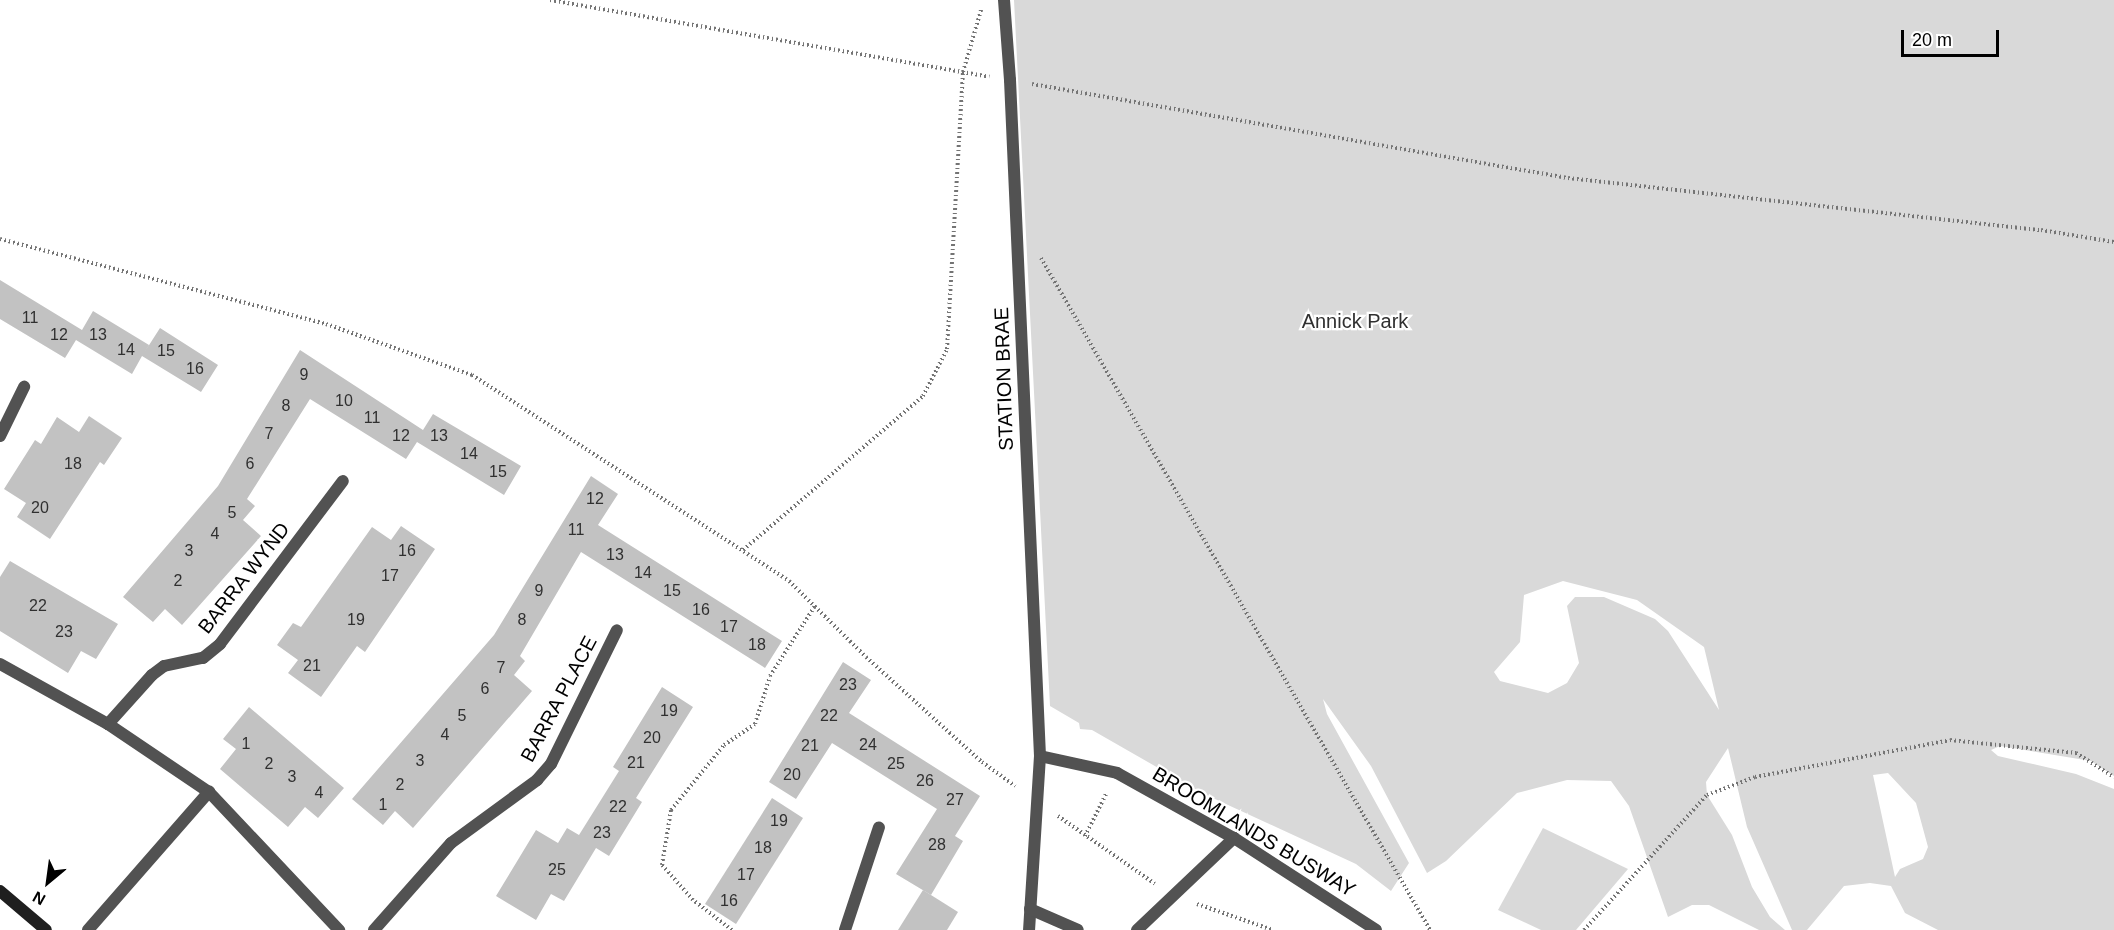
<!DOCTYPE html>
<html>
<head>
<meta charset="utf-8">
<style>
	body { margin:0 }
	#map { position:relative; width:2114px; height:930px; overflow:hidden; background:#fff; font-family:Arial,sans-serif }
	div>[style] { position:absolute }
	.green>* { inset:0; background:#d9d9d9 }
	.building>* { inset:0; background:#c2c2c2 }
	.path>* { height:4px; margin-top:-2px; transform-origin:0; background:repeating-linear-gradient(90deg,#747474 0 1.5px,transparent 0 4.5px) }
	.lane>* { height:12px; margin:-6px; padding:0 6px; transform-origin:6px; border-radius:6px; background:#525252 }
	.street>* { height:12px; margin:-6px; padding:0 6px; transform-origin:6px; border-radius:6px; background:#525252 }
	.secondary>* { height:12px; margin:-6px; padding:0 6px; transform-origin:6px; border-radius:6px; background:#1f1f1f }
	span { translate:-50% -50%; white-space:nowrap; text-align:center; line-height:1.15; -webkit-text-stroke:4.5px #fff; paint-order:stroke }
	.number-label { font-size:16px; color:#303030 }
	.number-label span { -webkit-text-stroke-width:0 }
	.park-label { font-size:20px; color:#303030 }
	.street-label { font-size:20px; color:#000 }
	.north { position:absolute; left:18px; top:852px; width:60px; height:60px; -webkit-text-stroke:4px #fff; paint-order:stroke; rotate:209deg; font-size:16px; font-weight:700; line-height:24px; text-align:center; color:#000 }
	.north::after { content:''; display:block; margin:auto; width:21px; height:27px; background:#000; clip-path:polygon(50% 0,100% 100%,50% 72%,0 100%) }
	.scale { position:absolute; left:1901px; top:30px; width:98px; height:27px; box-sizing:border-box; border:3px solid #000; border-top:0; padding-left:8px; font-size:18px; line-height:21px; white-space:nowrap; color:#000; -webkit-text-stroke:4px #fff; paint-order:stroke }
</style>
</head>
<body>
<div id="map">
	<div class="green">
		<div style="clip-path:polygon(evenodd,1014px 0,2114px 0,2114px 776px,2091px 761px,2000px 746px,1991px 750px,1998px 756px,2076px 774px,2114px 789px,2114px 930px,1938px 930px,1905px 913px,1891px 886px,1870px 883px,1844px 886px,1807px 930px,1792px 930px,1747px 827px,1728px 748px,1706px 782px,1707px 795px,1732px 835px,1752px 887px,1770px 917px,1785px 930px,1759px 930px,1709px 905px,1692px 905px,1668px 917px,1629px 806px,1611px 781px,1567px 780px,1517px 793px,1446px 861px,1427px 873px,1371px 766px,1323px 699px,1327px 714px,1409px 863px,1391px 891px,1356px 864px,1202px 793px,1092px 730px,1080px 729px,1079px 723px,1050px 706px,1014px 0,1563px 581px,1637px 600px,1704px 647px,1719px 710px,1668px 631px,1655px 619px,1604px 597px,1575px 597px,1567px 606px,1579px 663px,1567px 683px,1548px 693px,1500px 681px,1494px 672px,1520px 642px,1524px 595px,1563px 581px,1014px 0,1888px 773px,1916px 803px,1928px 847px,1923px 859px,1900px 869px,1895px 877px,1873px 775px,1888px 773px)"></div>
		<div style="clip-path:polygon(1543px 828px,1628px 869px,1576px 930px,1541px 930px,1498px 910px)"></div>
	</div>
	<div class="building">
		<div style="clip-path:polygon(0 280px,82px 330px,93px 311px,149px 345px,144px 353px,160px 328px,218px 365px,201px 392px,142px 356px,132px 374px,76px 340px,65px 358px,0 319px)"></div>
		<div style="clip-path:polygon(300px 350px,423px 430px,433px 414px,521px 466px,504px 495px,417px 442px,406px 459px,310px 399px,247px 499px,255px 506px,243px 520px,261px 536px,182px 625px,165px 609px,153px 622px,123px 597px,218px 486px)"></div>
		<div style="clip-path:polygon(89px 416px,122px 438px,104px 465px,100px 462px,50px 539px,17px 517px,26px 503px,4px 489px,35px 440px,41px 444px,57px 417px,79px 432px)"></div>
		<div style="clip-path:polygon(591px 476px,618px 494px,598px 525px,782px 641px,765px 668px,581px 552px,520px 656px,525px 661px,514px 675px,532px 691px,413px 828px,395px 811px,383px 825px,352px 799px,494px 635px)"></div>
		<div style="clip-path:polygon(401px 526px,435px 549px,365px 652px,357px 646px,321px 697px,288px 673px,298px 660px,277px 645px,293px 623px,301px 627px,372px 527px,391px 540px)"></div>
		<div style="clip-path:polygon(10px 561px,118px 624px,96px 659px,81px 651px,68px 673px,0 631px,0 577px)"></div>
		<div style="clip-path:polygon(843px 662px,871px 680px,849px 713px,980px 796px,955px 836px,963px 841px,931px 895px,896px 874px,937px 809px,832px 743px,796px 799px,769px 782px)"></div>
		<div style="clip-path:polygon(662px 687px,693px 707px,636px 798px,642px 802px,609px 856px,596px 848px,564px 901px,551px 894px,536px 920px,496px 896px,536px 830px,558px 843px,567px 828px,579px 835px,619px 771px,613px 767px)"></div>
		<div style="clip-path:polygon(249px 707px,344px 788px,318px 818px,305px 807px,288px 827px,220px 769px,236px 749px,223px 739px)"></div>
		<div style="clip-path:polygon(772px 798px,803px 818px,736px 924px,705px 904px)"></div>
		<div style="clip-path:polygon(923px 890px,958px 912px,947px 930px,898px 930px)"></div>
	</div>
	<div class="path">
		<div style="left:550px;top:0;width:446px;rotate:9.9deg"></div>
		<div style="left:1032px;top:84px;width:544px;rotate:9.95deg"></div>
		<div style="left:1568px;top:178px;width:476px;rotate:6.3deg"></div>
		<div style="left:2041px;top:230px;width:74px;rotate:9.3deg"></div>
		<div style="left:0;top:239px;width:337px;rotate:14.6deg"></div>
		<div style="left:326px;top:324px;width:155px;rotate:19.3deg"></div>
		<div style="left:472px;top:375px;width:378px;rotate:33deg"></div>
		<div style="left:789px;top:581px;width:108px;rotate:44.6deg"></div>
		<div style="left:866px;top:657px;width:156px;rotate:42.2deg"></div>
		<div style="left:982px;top:762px;width:41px;rotate:36deg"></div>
		<div style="left:1041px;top:258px;width:776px;rotate:59.93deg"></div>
		<div style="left:743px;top:550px;width:237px;rotate:-40.5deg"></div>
		<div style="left:923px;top:396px;width:53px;rotate:-62.9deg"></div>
		<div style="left:947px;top:349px;width:277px;rotate:-86.7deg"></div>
		<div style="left:963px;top:72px;width:65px;rotate:-73.8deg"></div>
		<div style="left:1058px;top:816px;width:118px;rotate:35deg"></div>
		<div style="left:1085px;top:836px;width:49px;rotate:-63.4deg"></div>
		<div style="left:1197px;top:904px;width:80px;rotate:18.9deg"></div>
		<div style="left:732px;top:930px;width:49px;rotate:-142.4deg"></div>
		<div style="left:693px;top:900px;width:47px;rotate:-131.5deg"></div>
		<div style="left:662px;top:865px;width:56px;rotate:-80.7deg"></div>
		<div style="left:671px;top:810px;width:84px;rotate:-50.8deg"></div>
		<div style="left:724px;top:745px;width:37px;rotate:-34deg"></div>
		<div style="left:755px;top:724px;width:50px;rotate:-72.6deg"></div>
		<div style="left:770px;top:676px;width:83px;rotate:-57.3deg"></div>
		<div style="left:1584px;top:930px;width:183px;rotate:-47.7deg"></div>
		<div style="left:1707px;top:795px;width:51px;rotate:-20.6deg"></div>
		<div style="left:1755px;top:777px;width:198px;rotate:-10.7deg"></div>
		<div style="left:1950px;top:740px;width:127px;rotate:5.9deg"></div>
		<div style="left:2076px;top:753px;width:45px;rotate:32.3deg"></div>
	</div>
	<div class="lane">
		<div style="left:1010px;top:80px;width:677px;rotate:87.46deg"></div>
		<div style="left:1040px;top:756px;width:174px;rotate:93.6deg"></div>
		<div style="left:1040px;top:756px;width:79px;rotate:12.4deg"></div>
		<div style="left:1117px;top:773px;width:134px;rotate:29.1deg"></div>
		<div style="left:1234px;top:838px;width:169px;rotate:32.9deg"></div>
		<div style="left:1030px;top:909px;width:52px;rotate:23.6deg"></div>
		<div style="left:1137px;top:930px;width:134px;rotate:-43.5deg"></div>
	</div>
	<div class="street">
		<div style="left:1004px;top:0;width:80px;rotate:85.7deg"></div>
		<div style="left:0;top:436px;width:55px;rotate:-63.9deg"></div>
		<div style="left:0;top:664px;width:124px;rotate:29.1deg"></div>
		<div style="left:108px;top:724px;width:122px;rotate:34deg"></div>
		<div style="left:209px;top:792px;width:190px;rotate:46.7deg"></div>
		<div style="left:108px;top:724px;width:66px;rotate:-48.1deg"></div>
		<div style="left:152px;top:675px;width:15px;rotate:-37deg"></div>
		<div style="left:164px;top:666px;width:40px;rotate:-12deg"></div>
		<div style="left:203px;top:658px;width:22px;rotate:-39deg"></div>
		<div style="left:220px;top:644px;width:204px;rotate:-53deg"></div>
		<div style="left:88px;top:930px;width:184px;rotate:-48.8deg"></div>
		<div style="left:374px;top:930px;width:116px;rotate:-48.5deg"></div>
		<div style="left:451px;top:843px;width:107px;rotate:-36.2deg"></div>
		<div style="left:537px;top:780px;width:21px;rotate:-49deg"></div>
		<div style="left:551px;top:764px;width:149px;rotate:-63.8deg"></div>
		<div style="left:845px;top:930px;width:108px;rotate:-71.7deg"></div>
	</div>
	<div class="secondary">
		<div style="left:0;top:891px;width:60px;rotate:40.3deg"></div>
	</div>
	<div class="number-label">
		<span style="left:30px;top:318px">11</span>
		<span style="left:59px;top:335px">12</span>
		<span style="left:98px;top:335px">13</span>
		<span style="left:126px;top:350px">14</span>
		<span style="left:166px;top:351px">15</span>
		<span style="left:195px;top:369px">16</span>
		<span style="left:304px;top:375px">9</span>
		<span style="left:344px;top:401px">10</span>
		<span style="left:286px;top:406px">8</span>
		<span style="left:372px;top:418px">11</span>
		<span style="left:269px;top:434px">7</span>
		<span style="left:401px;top:436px">12</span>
		<span style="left:439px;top:436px">13</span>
		<span style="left:469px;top:454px">14</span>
		<span style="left:73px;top:464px">18</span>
		<span style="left:250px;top:464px">6</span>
		<span style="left:498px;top:472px">15</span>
		<span style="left:595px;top:499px">12</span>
		<span style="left:40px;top:508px">20</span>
		<span style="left:232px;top:513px">5</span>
		<span style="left:576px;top:530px">11</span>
		<span style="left:215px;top:534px">4</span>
		<span style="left:189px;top:551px">3</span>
		<span style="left:407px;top:551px">16</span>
		<span style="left:615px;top:555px">13</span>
		<span style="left:643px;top:573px">14</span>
		<span style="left:390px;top:576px">17</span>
		<span style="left:178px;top:581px">2</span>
		<span style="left:539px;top:591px">9</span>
		<span style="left:672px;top:591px">15</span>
		<span style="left:38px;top:606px">22</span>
		<span style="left:701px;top:610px">16</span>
		<span style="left:356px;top:620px">19</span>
		<span style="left:522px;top:620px">8</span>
		<span style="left:729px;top:627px">17</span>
		<span style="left:64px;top:632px">23</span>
		<span style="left:757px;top:645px">18</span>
		<span style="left:312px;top:666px">21</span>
		<span style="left:501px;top:668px">7</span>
		<span style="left:848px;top:685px">23</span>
		<span style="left:485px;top:689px">6</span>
		<span style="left:669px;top:711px">19</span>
		<span style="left:462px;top:716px">5</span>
		<span style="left:829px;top:716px">22</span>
		<span style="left:445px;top:735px">4</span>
		<span style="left:652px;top:738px">20</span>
		<span style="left:246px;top:744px">1</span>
		<span style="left:868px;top:745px">24</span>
		<span style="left:810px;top:746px">21</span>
		<span style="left:420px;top:761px">3</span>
		<span style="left:636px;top:763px">21</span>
		<span style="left:269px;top:764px">2</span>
		<span style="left:896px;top:764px">25</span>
		<span style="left:792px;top:775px">20</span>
		<span style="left:292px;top:777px">3</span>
		<span style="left:925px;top:781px">26</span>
		<span style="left:400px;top:785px">2</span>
		<span style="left:319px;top:793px">4</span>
		<span style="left:955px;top:800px">27</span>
		<span style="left:383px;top:805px">1</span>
		<span style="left:618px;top:807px">22</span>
		<span style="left:779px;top:821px">19</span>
		<span style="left:602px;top:833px">23</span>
		<span style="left:937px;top:845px">28</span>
		<span style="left:763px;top:848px">18</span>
		<span style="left:557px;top:870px">25</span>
		<span style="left:746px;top:875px">17</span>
		<span style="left:729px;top:901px">16</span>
	</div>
	<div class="park-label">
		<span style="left:1355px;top:321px">Annick Park</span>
	</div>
	<div class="street-label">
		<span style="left:1004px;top:379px;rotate:-92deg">STATION BRAE</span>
		<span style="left:244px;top:578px;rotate:-52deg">BARRA WYND</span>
		<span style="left:559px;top:699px;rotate:-62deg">BARRA PLACE</span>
		<span style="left:1254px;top:832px;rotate:31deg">BROOMLANDS BUSWAY</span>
	</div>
	<div class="north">N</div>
	<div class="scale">20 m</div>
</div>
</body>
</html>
